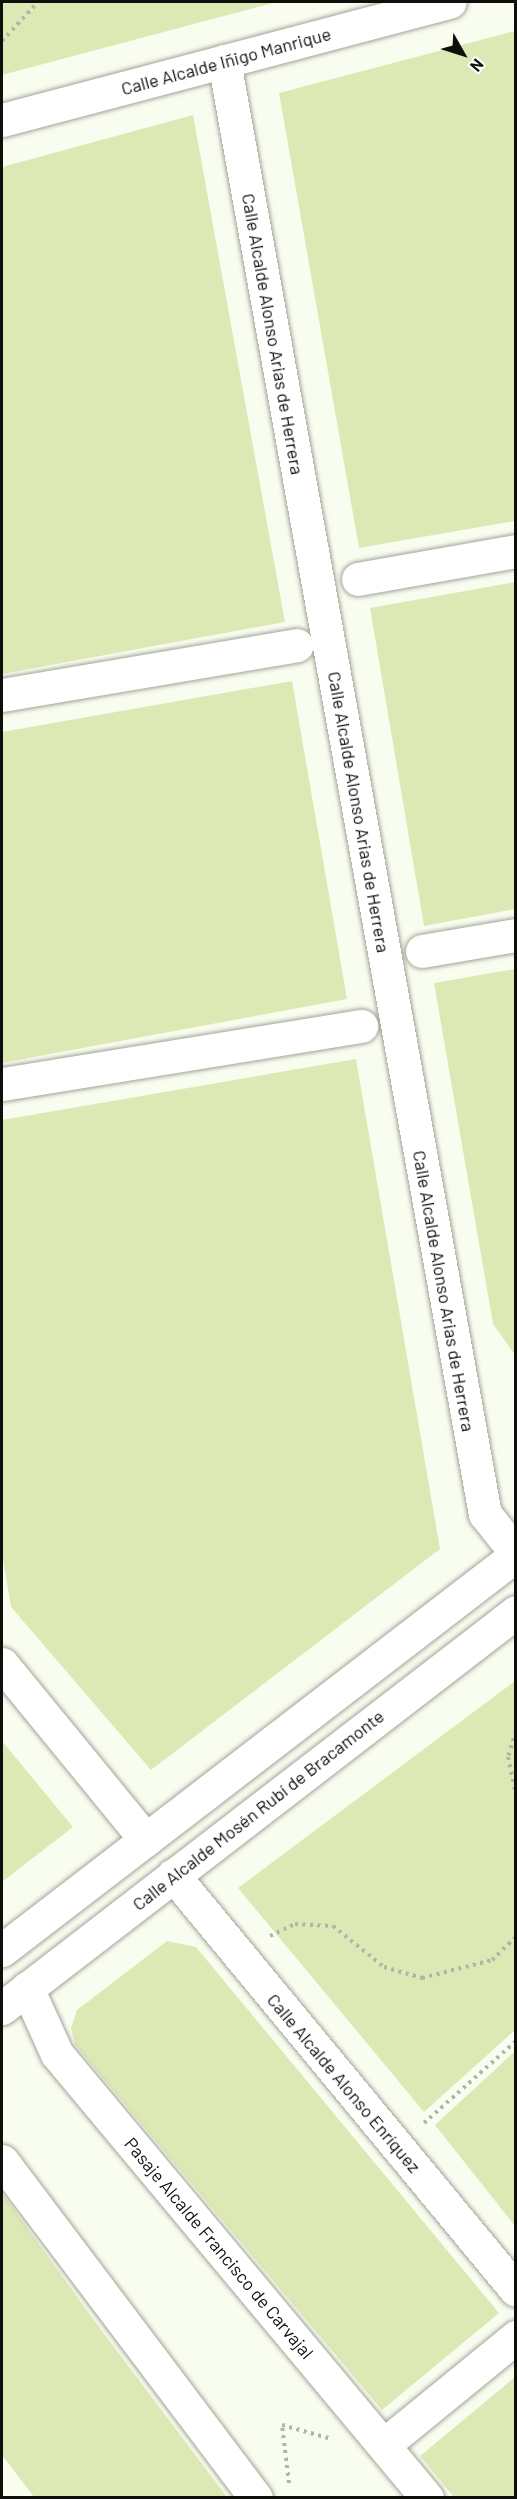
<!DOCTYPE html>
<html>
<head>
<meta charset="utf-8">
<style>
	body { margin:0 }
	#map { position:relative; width:517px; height:2499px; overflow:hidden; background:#f9fdf0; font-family:Barlow,sans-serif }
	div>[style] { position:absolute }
	.green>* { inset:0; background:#dde9b5 }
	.path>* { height:4px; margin-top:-2px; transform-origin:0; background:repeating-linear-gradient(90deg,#b0b4a9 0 3px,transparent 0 7.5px) }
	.roads { filter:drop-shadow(0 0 2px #a1a598) drop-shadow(0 0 2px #a1a598) }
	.street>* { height:33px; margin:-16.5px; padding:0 16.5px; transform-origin:16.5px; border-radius:16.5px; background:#fff }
	.secondary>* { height:33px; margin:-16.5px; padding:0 16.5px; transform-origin:16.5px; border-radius:16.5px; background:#fff }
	span { translate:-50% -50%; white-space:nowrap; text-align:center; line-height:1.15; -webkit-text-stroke:6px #fff; paint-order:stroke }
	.street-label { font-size:18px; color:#0e0f0b }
	.frame { position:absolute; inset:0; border:3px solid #0e0f0b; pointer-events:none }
	.north { position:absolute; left:433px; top:24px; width:60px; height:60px; -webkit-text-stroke:4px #fff; paint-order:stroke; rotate:129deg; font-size:16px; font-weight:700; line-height:24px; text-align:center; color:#0e0f0b }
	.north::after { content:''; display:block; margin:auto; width:21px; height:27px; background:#0e0f0b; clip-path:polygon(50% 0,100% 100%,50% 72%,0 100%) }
</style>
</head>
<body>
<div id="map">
	<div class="green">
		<div style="clip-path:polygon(2px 2px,277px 2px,2px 75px)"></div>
		<div style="clip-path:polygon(515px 31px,515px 521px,359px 548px,279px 93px)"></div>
		<div style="clip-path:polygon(193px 115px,285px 622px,2px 674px,2px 167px)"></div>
		<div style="clip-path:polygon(515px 582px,515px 909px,424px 926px,370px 608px)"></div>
		<div style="clip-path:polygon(292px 681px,347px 999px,2px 1063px,2px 732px)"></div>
		<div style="clip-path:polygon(515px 969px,516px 969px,515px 1355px,493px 1324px,434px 983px)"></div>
		<div style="clip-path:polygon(356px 1059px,440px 1549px,151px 1770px,11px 1607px,2px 1554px,2px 1120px)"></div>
		<div style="clip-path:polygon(515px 1681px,515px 2030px,424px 2112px,238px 1888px)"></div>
		<div style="clip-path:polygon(2px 1741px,73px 1827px,2px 1882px)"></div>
		<div style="clip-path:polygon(167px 1941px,196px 1947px,499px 2313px,382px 2410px,75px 2045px,71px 2028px,77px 2010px)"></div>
		<div style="clip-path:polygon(515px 2051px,515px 2226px,435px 2125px)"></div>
		<div style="clip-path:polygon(2px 2193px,96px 2323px,227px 2497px,34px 2497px,2px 2455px)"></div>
		<div style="clip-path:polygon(515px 2377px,515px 2497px,454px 2497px,420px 2456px)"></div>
	</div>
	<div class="path">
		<div style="left:2px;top:41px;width:53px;rotate:-47.3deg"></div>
		<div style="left:516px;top:1731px;width:27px;rotate:107deg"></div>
		<div style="left:508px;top:1757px;width:38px;rotate:78deg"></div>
		<div style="left:270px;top:1936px;width:28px;rotate:-26deg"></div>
		<div style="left:295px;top:1924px;width:38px;rotate:3deg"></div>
		<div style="left:333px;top:1926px;width:65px;rotate:38.8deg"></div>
		<div style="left:384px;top:1967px;width:40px;rotate:16deg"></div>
		<div style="left:422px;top:1978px;width:72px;rotate:-14.4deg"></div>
		<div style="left:492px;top:1960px;width:33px;rotate:-44deg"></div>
		<div style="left:424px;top:2123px;width:123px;rotate:-41.7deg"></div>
		<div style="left:289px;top:2483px;width:58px;rotate:-96.9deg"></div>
		<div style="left:282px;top:2425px;width:52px;rotate:15.6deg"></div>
	</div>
	<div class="roads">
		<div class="street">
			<div style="left:224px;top:61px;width:1476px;rotate:79.82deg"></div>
			<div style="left:485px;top:1514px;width:50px;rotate:51.5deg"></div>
			<div style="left:358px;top:579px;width:160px;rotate:-10deg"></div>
			<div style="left:2px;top:695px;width:299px;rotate:-9.6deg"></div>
			<div style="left:422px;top:951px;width:95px;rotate:-9.7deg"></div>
			<div style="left:2px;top:1084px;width:364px;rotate:-9.2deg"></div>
			<div style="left:2px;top:1664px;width:227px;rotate:50.7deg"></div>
			<div style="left:173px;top:1875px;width:538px;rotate:50.43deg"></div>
			<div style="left:27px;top:1988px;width:72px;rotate:65.6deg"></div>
			<div style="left:57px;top:2054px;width:578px;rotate:50.19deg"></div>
			<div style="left:2px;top:2161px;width:422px;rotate:53deg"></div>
			<div style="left:397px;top:2434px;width:154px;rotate:-39.2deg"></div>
		</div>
		<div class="secondary">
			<div style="left:2px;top:120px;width:463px;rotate:-14.8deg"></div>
			<div style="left:2px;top:1950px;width:648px;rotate:-37.54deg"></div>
			<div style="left:2px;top:2008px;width:649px;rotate:-37.61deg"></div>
		</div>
	</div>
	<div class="street-label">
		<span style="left:226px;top:61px;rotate:-15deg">Calle Alcalde Iñigo Manrique</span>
		<span style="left:273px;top:334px;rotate:80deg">Calle Alcalde Alonso Arias de Herrera</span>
		<span style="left:359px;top:812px;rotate:80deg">Calle Alcalde Alonso Arias de Herrera</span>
		<span style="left:444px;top:1291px;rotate:80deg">Calle Alcalde Alonso Arias de Herrera</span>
		<span style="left:258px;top:1810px;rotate:-38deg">Calle Alcalde Mosén Rubí de Bracamonte</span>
		<span style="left:344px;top:2083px;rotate:50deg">Calle Alcalde Alonso Enríquez</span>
		<span style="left:219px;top:2248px;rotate:50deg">Pasaje Alcalde Francisco de Carvajal</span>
	</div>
	<div class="frame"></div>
	<div class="north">N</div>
</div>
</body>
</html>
